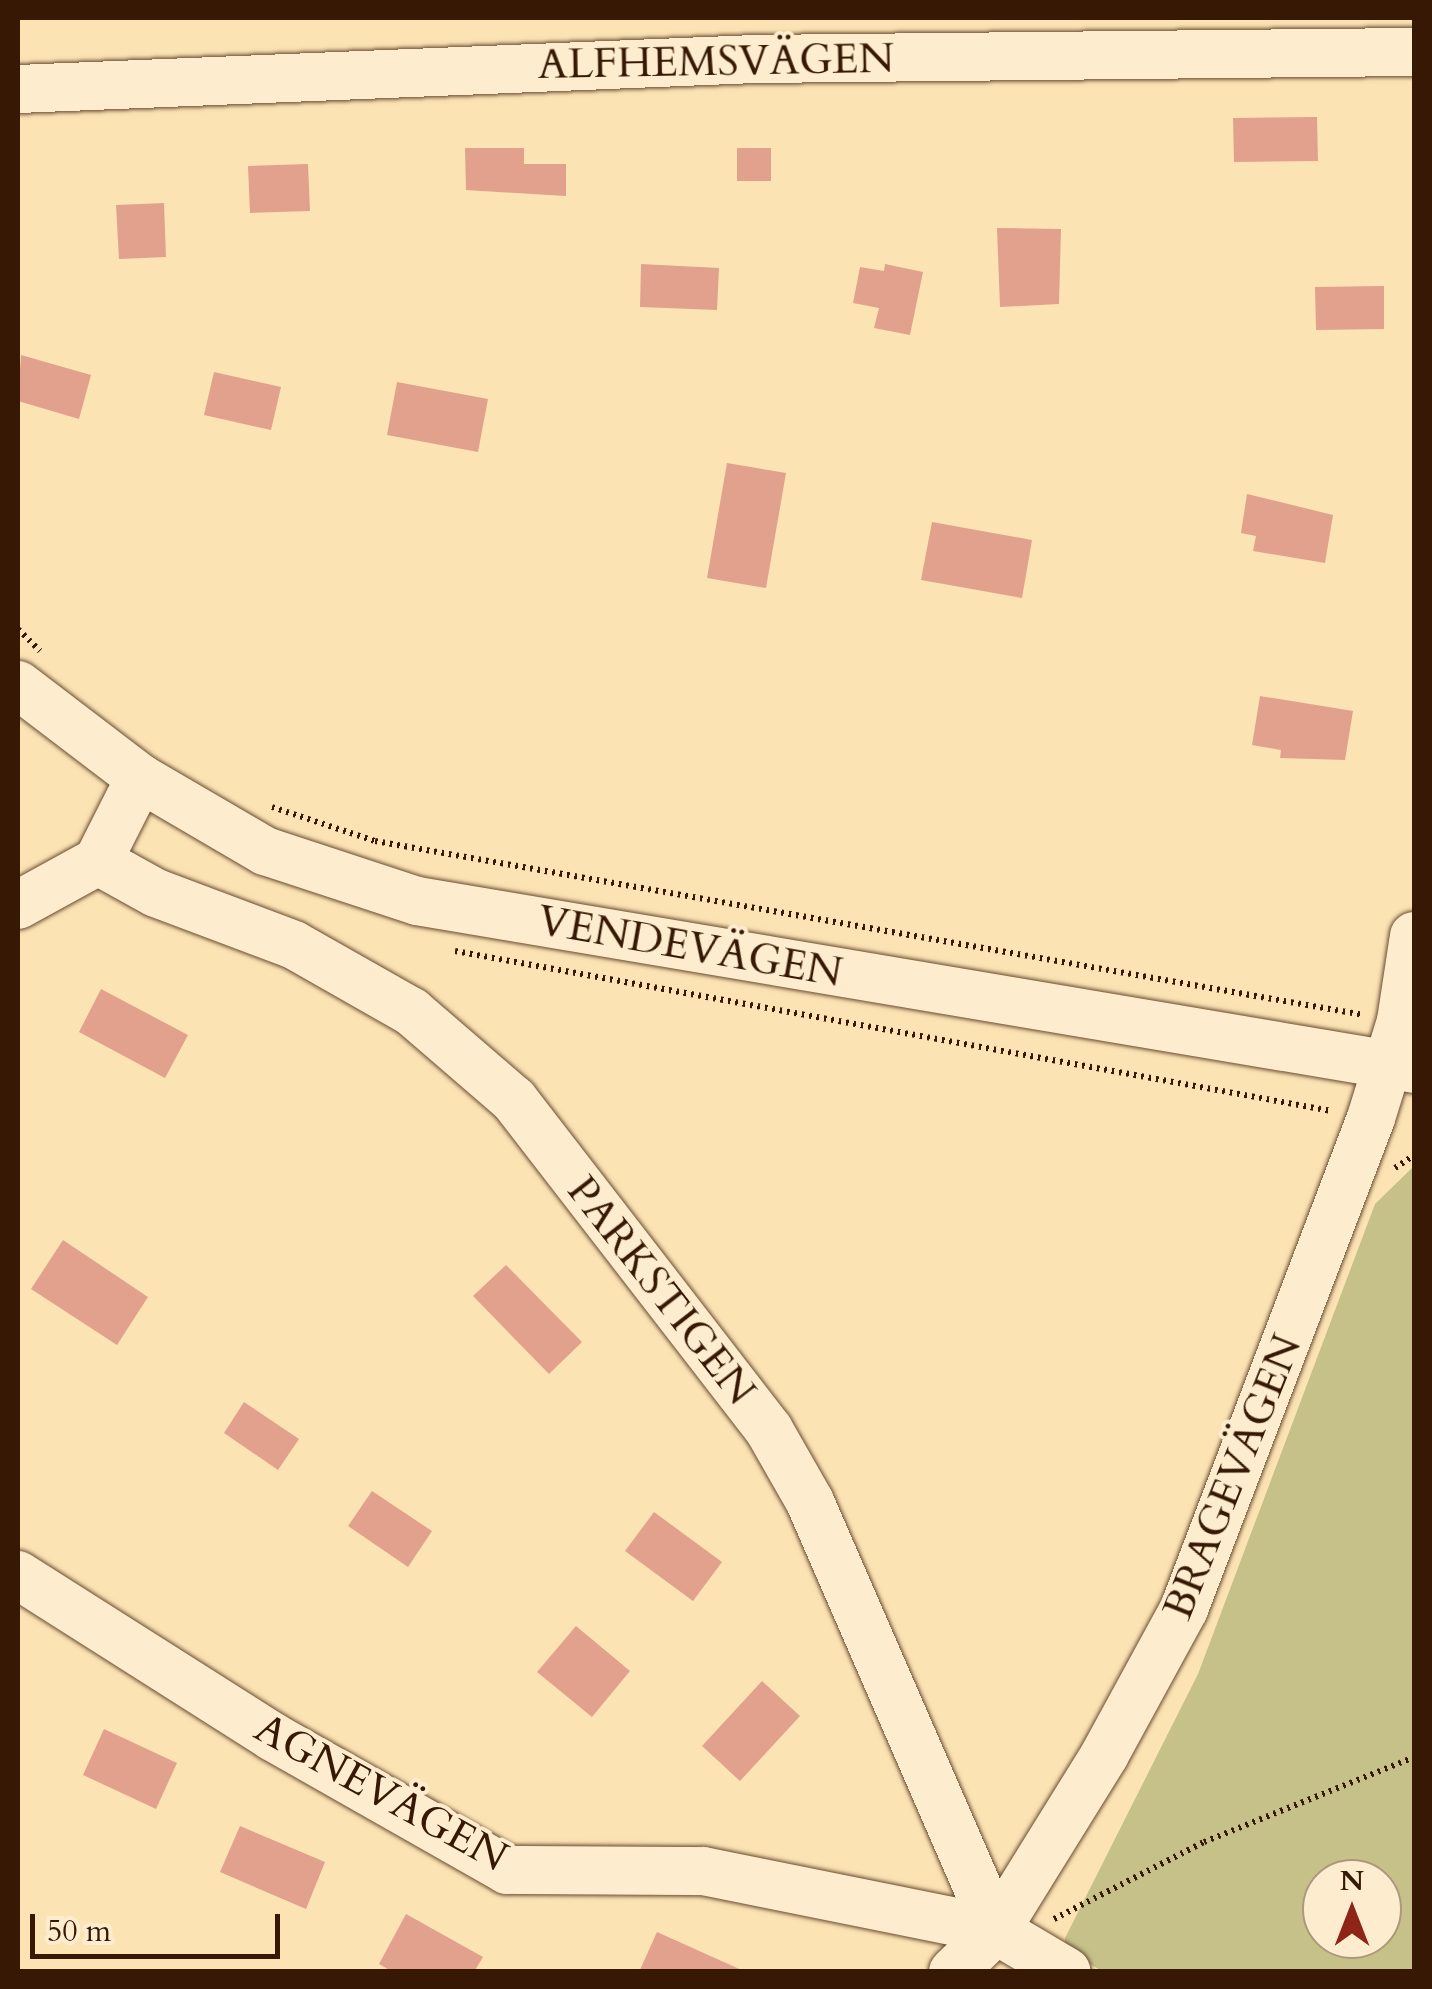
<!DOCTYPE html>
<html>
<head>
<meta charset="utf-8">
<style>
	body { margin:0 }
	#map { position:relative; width:1432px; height:1989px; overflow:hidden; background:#fce3b4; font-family:Cardo,serif }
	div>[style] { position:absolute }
	.green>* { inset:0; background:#c6c189 }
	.building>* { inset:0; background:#e2a18d }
	.path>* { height:6px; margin-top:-3px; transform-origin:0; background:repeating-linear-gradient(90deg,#361804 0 2.5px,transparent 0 7.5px) }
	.roads { filter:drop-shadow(0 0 2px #684b30) drop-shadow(0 0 2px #684b30) }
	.minor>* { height:48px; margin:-24px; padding:0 24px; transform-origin:24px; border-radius:24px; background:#fdedce }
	span { translate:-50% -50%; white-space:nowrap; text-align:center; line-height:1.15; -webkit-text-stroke:8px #fdedce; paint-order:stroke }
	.street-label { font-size:42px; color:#361804 }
	.frame { position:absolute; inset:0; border:20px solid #361804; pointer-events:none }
	.north { position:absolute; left:1302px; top:1859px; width:100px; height:100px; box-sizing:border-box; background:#fdedce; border:2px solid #ad987d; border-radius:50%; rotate:0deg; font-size:28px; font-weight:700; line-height:40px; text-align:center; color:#361804 }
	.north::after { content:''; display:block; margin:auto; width:35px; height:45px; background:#8f2418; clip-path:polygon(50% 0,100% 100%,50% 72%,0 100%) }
	.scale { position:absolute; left:30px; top:1914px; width:250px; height:45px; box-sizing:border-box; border:5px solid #361804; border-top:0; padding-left:12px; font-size:30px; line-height:35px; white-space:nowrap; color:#361804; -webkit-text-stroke:8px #fdedce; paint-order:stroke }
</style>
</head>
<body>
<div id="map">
	<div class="green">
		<div style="clip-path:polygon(evenodd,1414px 1166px,1414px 1971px,1102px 1971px,1065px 1950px,1065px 1938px,1198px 1674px,1375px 1204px,1414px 1166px,1322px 1879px,1382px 1879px,1382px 1939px,1322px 1939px,1322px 1879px)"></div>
	</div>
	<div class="building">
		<div style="clip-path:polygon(1317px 117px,1318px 161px,1234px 162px,1233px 118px)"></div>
		<div style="clip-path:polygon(465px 148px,524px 148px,524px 164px,566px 164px,566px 196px,466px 190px)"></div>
		<div style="clip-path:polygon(737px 148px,771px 148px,771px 181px,737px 181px)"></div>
		<div style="clip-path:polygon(308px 164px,310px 211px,250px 213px,248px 166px)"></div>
		<div style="clip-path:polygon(164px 203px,166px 257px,119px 259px,116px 205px)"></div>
		<div style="clip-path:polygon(997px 228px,1061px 229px,1059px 304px,1000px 307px)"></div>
		<div style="clip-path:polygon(641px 264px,719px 268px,717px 310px,640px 307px)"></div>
		<div style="clip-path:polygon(885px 264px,923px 272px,910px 335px,874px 328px,879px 308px,853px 303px,860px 267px,884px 271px)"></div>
		<div style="clip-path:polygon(1384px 286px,1384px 329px,1316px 330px,1315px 287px)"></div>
		<div style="clip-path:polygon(21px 355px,91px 375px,79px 419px,18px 401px)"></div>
		<div style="clip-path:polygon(214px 372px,281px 387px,271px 430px,204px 415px)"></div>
		<div style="clip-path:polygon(397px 382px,488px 399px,478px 452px,387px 435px)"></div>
		<div style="clip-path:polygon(727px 463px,786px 473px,766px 588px,707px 578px)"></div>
		<div style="clip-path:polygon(1247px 494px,1333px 515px,1325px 563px,1253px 551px,1256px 536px,1241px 533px)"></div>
		<div style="clip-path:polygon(932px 522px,1032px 540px,1022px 598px,921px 580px)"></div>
		<div style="clip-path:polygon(1260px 696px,1353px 711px,1345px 760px,1280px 758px,1281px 750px,1252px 745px)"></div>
		<div style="clip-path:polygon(101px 989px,188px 1035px,165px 1078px,79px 1032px)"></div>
		<div style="clip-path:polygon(63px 1240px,148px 1297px,117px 1345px,31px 1289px)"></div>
		<div style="clip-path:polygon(506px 1265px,582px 1342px,549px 1374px,473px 1296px)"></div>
		<div style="clip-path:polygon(244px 1402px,299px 1439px,278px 1470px,224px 1433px)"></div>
		<div style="clip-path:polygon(372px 1491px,432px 1531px,408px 1567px,348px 1526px)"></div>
		<div style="clip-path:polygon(654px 1512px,722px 1562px,693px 1601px,625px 1551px)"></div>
		<div style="clip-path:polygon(576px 1626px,630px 1671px,592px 1717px,537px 1672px)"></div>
		<div style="clip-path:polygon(762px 1681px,800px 1716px,740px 1781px,702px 1746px)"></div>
		<div style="clip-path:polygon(104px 1729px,177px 1763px,156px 1809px,83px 1775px)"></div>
		<div style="clip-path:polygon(240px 1826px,325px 1862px,306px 1909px,220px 1872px)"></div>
		<div style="clip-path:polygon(406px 1914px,483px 1957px,474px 1972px,393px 1972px,379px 1964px)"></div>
		<div style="clip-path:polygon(657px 1932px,746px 1972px,639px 1972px)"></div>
	</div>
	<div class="path">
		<div style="left:18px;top:629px;width:31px;rotate:45deg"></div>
		<div style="left:272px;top:807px;width:108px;rotate:18.3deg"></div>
		<div style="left:375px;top:841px;width:1004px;rotate:9.98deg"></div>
		<div style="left:455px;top:951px;width:891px;rotate:10.34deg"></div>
		<div style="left:1395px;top:1168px;width:23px;rotate:-34deg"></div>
		<div style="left:1054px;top:1919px;width:169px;rotate:-27.2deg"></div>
		<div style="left:1204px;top:1842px;width:227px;rotate:-22deg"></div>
	</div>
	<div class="roads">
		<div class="minor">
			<div style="left:18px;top:89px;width:738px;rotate:-2.33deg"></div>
			<div style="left:755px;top:59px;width:659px;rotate:-0.61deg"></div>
			<div style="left:18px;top:685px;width:153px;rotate:37.3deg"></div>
			<div style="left:140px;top:778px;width:145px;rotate:30.3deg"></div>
			<div style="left:265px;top:851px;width:160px;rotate:18.2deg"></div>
			<div style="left:417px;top:901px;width:1011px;rotate:9.56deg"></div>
			<div style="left:98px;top:861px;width:66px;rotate:28.9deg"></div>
			<div style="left:156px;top:893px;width:147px;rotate:20.6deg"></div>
			<div style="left:294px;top:945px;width:136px;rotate:29.6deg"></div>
			<div style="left:412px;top:1012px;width:135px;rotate:40.8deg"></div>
			<div style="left:514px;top:1100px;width:417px;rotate:52.3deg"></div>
			<div style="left:769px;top:1430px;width:83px;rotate:60.3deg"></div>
			<div style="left:810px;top:1502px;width:467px;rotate:66.5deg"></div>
			<div style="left:18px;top:905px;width:91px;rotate:-28.8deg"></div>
			<div style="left:98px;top:861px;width:93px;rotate:-63.2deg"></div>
			<div style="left:18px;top:1575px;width:302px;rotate:32.4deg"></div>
			<div style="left:273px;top:1737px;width:269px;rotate:29.6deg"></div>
			<div style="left:507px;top:1870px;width:196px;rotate:0.3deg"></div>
			<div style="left:703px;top:1871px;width:299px;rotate:11.4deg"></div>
			<div style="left:996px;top:1930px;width:82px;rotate:30.6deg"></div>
			<div style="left:953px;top:1972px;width:60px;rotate:-44.3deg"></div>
			<div style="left:996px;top:1930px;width:207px;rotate:-58.2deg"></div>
			<div style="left:1105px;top:1754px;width:165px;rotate:-61.4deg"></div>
			<div style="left:1184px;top:1609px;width:525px;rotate:-69.15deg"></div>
			<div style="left:1371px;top:1118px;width:102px;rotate:-72.8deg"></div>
			<div style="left:1401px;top:1021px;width:86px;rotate:-81.3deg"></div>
		</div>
	</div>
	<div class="street-label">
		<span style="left:716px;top:62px;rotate:-1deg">ALFHEMSVÄGEN</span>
		<span style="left:690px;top:947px;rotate:10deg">VENDEVÄGEN</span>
		<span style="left:661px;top:1291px;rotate:52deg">PARKSTIGEN</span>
		<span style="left:1233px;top:1477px;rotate:-68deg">BRAGEVÄGEN</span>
		<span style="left:381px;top:1793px;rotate:29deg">AGNEVÄGEN</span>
	</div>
	<div class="frame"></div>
	<div class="north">N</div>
	<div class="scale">50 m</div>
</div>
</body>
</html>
